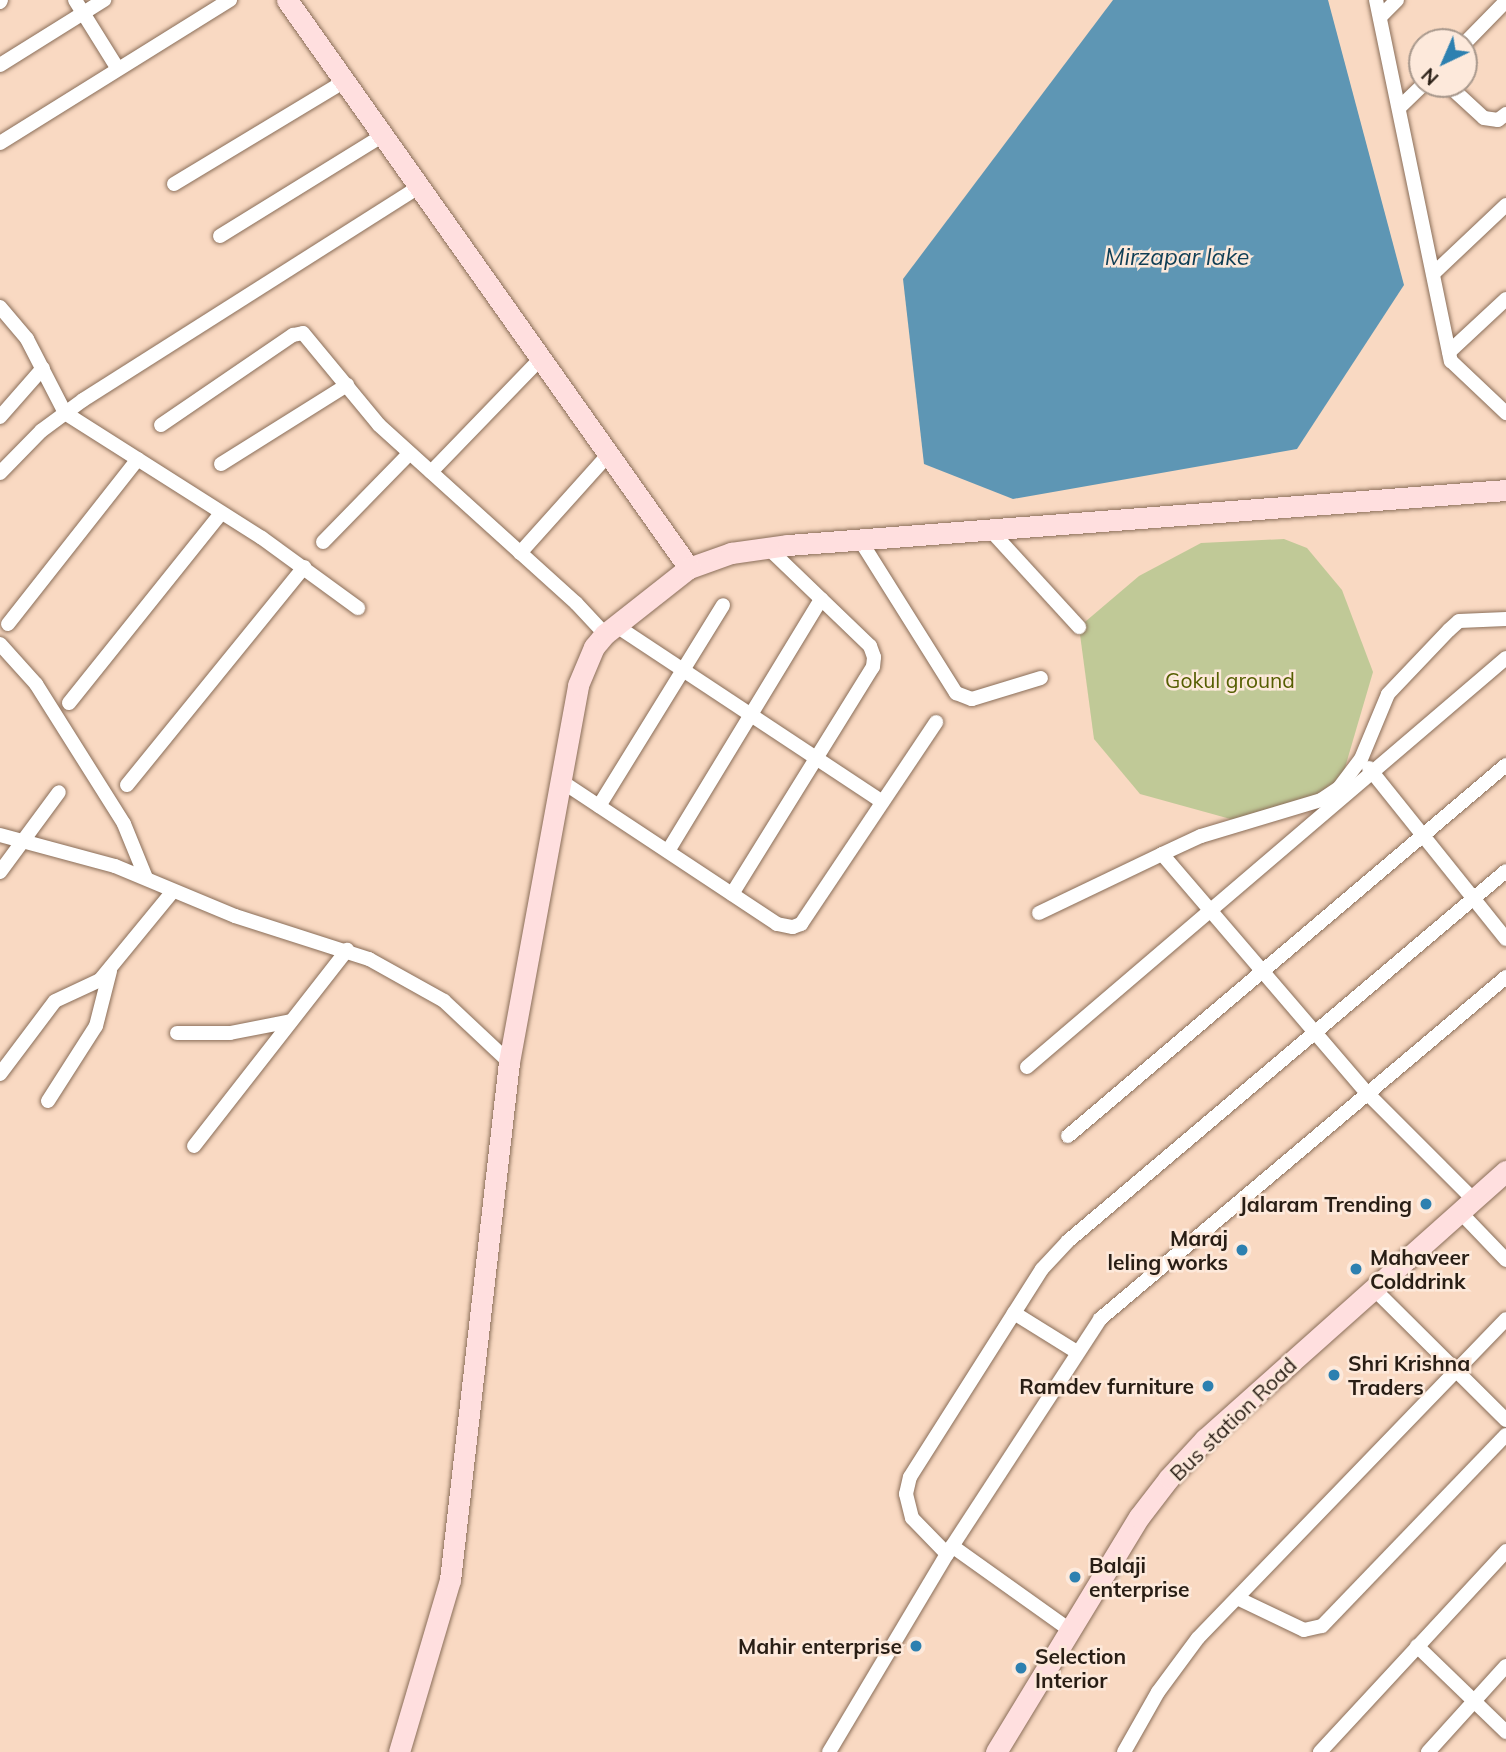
<!DOCTYPE html>
<html>
<head>
<meta charset="utf-8">
<style>
	body { margin:0 }
	#map { position:relative; width:1506px; height:1752px; overflow:hidden; background:#f9d9c2; font-family:Mulish,sans-serif }
	div>[style] { position:absolute }
	.green>* { inset:0; background:#c0c997 }
	.water>* { inset:0; background:#5e96b4 }
	.roads { filter:drop-shadow(0 0 2px #8a6e59) drop-shadow(0 0 2px #8a6e59) }
	.street>* { height:14px; margin:-7px; padding:0 7px; transform-origin:7px; border-radius:7px; background:#fff }
	.secondary>* { height:21px; margin:-10.5px; padding:0 10.5px; transform-origin:10.5px; border-radius:10.5px; background:#ffdfdf }
	.dots>* { width:19px; height:19px; translate:-50% -50%; box-sizing:border-box; border:4px solid #fde9db; border-radius:50% }
	span { translate:-50% -50%; white-space:nowrap; text-align:center; line-height:1.15; -webkit-text-stroke:5px #fde9db; paint-order:stroke }
	.park-label { font-size:21px; color:#555e01 }
	.poi-label { font-size:21px; color:#291e15; font-weight:700 }
	.right { translate:-100% -50%; text-align:right }
	.left { translate:0 -50%; text-align:left }
	.street-label { font-size:21px; color:#291e15 }
	.water-label { font-size:23px; color:#0f3e55; font-style:italic }
	.north { position:absolute; left:1408px; top:28px; width:70px; height:70px; box-sizing:border-box; background:#fde9db; border:2px solid #a8988c; border-radius:50%; rotate:224deg; font-size:19px; font-weight:700; line-height:28px; text-align:center; color:#291e15 }
	.north::after { content:''; display:block; margin:auto; width:24px; height:32px; background:#2d80b0; clip-path:polygon(50% 0,100% 100%,50% 72%,0 100%) }
</style>
</head>
<body>
<div id="map">
	<div class="green">
		<div style="clip-path:polygon(1284px 539px,1307px 548px,1342px 590px,1373px 672px,1339px 788px,1245px 823px,1140px 794px,1094px 739px,1079px 627px,1139px 576px,1201px 543px)"></div>
	</div>
	<div class="water">
		<div style="clip-path:polygon(1113px 0,1328px 0,1404px 285px,1297px 449px,1013px 499px,924px 464px,903px 279px)"></div>
	</div>
	<div class="roads">
		<div class="street">
			<div style="left:75px;top:0;width:81px;rotate:58.1deg"></div>
			<div style="left:1376px;top:0;width:369px;rotate:78.3deg"></div>
			<div style="left:1451px;top:361px;width:76px;rotate:43.4deg"></div>
			<div style="left:0;top:2px;width:2px;rotate:-63deg"></div>
			<div style="left:1380px;top:17px;width:24px;rotate:-45deg"></div>
			<div style="left:1464px;top:44px;width:60px;rotate:-45.7deg"></div>
			<div style="left:0;top:65px;width:123px;rotate:-32deg"></div>
			<div style="left:1447px;top:84px;width:50px;rotate:42.6deg"></div>
			<div style="left:1484px;top:118px;width:14px;rotate:8deg"></div>
			<div style="left:1498px;top:120px;width:10px;rotate:-37deg"></div>
			<div style="left:1401px;top:106px;width:32px;rotate:-44deg"></div>
			<div style="left:0;top:143px;width:271px;rotate:-31.9deg"></div>
			<div style="left:174px;top:184px;width:200px;rotate:-31.1deg"></div>
			<div style="left:220px;top:236px;width:190px;rotate:-31.7deg"></div>
			<div style="left:1434px;top:273px;width:99px;rotate:-43.4deg"></div>
			<div style="left:0;top:307px;width:42px;rotate:49.8deg"></div>
			<div style="left:27px;top:339px;width:83px;rotate:62.8deg"></div>
			<div style="left:65px;top:413px;width:233px;rotate:32.4deg"></div>
			<div style="left:262px;top:538px;width:119px;rotate:36.1deg"></div>
			<div style="left:1449px;top:352px;width:78px;rotate:-42.9deg"></div>
			<div style="left:0;top:417px;width:65px;rotate:-48.7deg"></div>
			<div style="left:161px;top:425px;width:160px;rotate:-34.3deg"></div>
			<div style="left:293px;top:335px;width:10px;rotate:-11deg"></div>
			<div style="left:303px;top:333px;width:119px;rotate:50.4deg"></div>
			<div style="left:379px;top:425px;width:266px;rotate:42.1deg"></div>
			<div style="left:576px;top:603px;width:42px;rotate:46.9deg"></div>
			<div style="left:221px;top:464px;width:149px;rotate:-32.1deg"></div>
			<div style="left:431px;top:472px;width:156px;rotate:-46deg"></div>
			<div style="left:0;top:473px;width:59px;rotate:-45.7deg"></div>
			<div style="left:41px;top:431px;width:52px;rotate:-36.4deg"></div>
			<div style="left:83px;top:400px;width:396px;rotate:-32.4deg"></div>
			<div style="left:992px;top:532px;width:129px;rotate:47.5deg"></div>
			<div style="left:860px;top:540px;width:181px;rotate:57.9deg"></div>
			<div style="left:956px;top:693px;width:17px;rotate:21deg"></div>
			<div style="left:972px;top:699px;width:72px;rotate:-16.9deg"></div>
			<div style="left:323px;top:542px;width:124px;rotate:-45.7deg"></div>
			<div style="left:520px;top:553px;width:130px;rotate:-48.1deg"></div>
			<div style="left:8px;top:624px;width:210px;rotate:-51.8deg"></div>
			<div style="left:615px;top:625px;width:319px;rotate:33.5deg"></div>
			<div style="left:0;top:644px;width:54px;rotate:48deg"></div>
			<div style="left:36px;top:684px;width:165px;rotate:57.8deg"></div>
			<div style="left:124px;top:824px;width:58px;rotate:67.8deg"></div>
			<div style="left:69px;top:703px;width:243px;rotate:-51.3deg"></div>
			<div style="left:1369px;top:768px;width:219px;rotate:51.3deg"></div>
			<div style="left:561px;top:781px;width:259px;rotate:33.5deg"></div>
			<div style="left:777px;top:924px;width:16px;rotate:11deg"></div>
			<div style="left:793px;top:927px;width:9px;rotate:-21deg"></div>
			<div style="left:801px;top:924px;width:243px;rotate:-56.2deg"></div>
			<div style="left:127px;top:785px;width:281px;rotate:-50.9deg"></div>
			<div style="left:599px;top:806px;width:236px;rotate:-58.3deg"></div>
			<div style="left:0;top:835px;width:119px;rotate:15.1deg"></div>
			<div style="left:115px;top:866px;width:130px;rotate:22.6deg"></div>
			<div style="left:235px;top:916px;width:141px;rotate:17.8deg"></div>
			<div style="left:369px;top:959px;width:86px;rotate:29.2deg"></div>
			<div style="left:444px;top:1001px;width:89px;rotate:43.2deg"></div>
			<div style="left:668px;top:851px;width:295px;rotate:-58.7deg"></div>
			<div style="left:1162px;top:854px;width:43px;rotate:-24.8deg"></div>
			<div style="left:1201px;top:836px;width:125px;rotate:-16.7deg"></div>
			<div style="left:1321px;top:800px;width:22px;rotate:-34deg"></div>
			<div style="left:1339px;top:788px;width:36px;rotate:-53deg"></div>
			<div style="left:1361px;top:759px;width:70px;rotate:-67.4deg"></div>
			<div style="left:1388px;top:694px;width:88px;rotate:-46.4deg"></div>
			<div style="left:1449px;top:630px;width:13px;rotate:-42deg"></div>
			<div style="left:1459px;top:621px;width:47px;rotate:-2.4deg"></div>
			<div style="left:0;top:872px;width:99px;rotate:-53.6deg"></div>
			<div style="left:732px;top:894px;width:267px;rotate:-58.2deg"></div>
			<div style="left:873px;top:667px;width:10px;rotate:-84deg"></div>
			<div style="left:874px;top:657px;width:12px;rotate:-110deg"></div>
			<div style="left:870px;top:646px;width:141px;rotate:-136.1deg"></div>
			<div style="left:1039px;top:913px;width:136px;rotate:-25.6deg"></div>
			<div style="left:1162px;top:854px;width:315px;rotate:49.4deg"></div>
			<div style="left:1367px;top:1093px;width:153px;rotate:45deg"></div>
			<div style="left:177px;top:1033px;width:53px"></div>
			<div style="left:230px;top:1033px;width:62px;rotate:-11.1deg"></div>
			<div style="left:1027px;top:1067px;width:630px;rotate:-40.49deg"></div>
			<div style="left:0;top:1074px;width:91px;rotate:-53deg"></div>
			<div style="left:55px;top:1001px;width:50px;rotate:-25deg"></div>
			<div style="left:100px;top:980px;width:115px;rotate:-50.6deg"></div>
			<div style="left:48px;top:1101px;width:89px;rotate:-57.4deg"></div>
			<div style="left:96px;top:1026px;width:57px;rotate:-75.7deg"></div>
			<div style="left:1068px;top:1136px;width:574px;rotate:-40.27deg"></div>
			<div style="left:194px;top:1146px;width:249px;rotate:-52deg"></div>
			<div style="left:1461px;top:1213px;width:65px;rotate:46.2deg"></div>
			<div style="left:1374px;top:1289px;width:186px;rotate:44.8deg"></div>
			<div style="left:1014px;top:1313px;width:74px;rotate:31.8deg"></div>
			<div style="left:952px;top:1546px;width:146px;rotate:35.5deg"></div>
			<div style="left:947px;top:1554px;width:50px;rotate:-134.2deg"></div>
			<div style="left:912px;top:1518px;width:25px;rotate:-104deg"></div>
			<div style="left:906px;top:1494px;width:17px;rotate:-77deg"></div>
			<div style="left:910px;top:1477px;width:246px;rotate:-57.6deg"></div>
			<div style="left:1042px;top:1269px;width:38px;rotate:-47deg"></div>
			<div style="left:1068px;top:1241px;width:573px;rotate:-40.19deg"></div>
			<div style="left:1237px;top:1598px;width:74px;rotate:25.5deg"></div>
			<div style="left:1304px;top:1630px;width:18px;rotate:-13deg"></div>
			<div style="left:1322px;top:1626px;width:265px;rotate:-46.1deg"></div>
			<div style="left:1417px;top:1646px;width:124px;rotate:44deg"></div>
			<div style="left:829px;top:1752px;width:230px;rotate:-59.2deg"></div>
			<div style="left:947px;top:1554px;width:280px;rotate:-56.9deg"></div>
			<div style="left:1100px;top:1319px;width:531px;rotate:-40.11deg"></div>
			<div style="left:1124px;top:1752px;width:69px;rotate:-60.5deg"></div>
			<div style="left:1158px;top:1692px;width:67px;rotate:-53.5deg"></div>
			<div style="left:1198px;top:1638px;width:443px;rotate:-46deg"></div>
			<div style="left:1320px;top:1752px;width:274px;rotate:-47.2deg"></div>
			<div style="left:1428px;top:1752px;width:116px;rotate:-47.8deg"></div>
		</div>
		<div class="secondary">
			<div style="left:287px;top:0;width:696px;rotate:54.71deg"></div>
			<div style="left:689px;top:568px;width:45px;rotate:-19.7deg"></div>
			<div style="left:731px;top:553px;width:58px;rotate:-8deg"></div>
			<div style="left:788px;top:545px;width:720px;rotate:-4.38deg"></div>
			<div style="left:399px;top:1752px;width:179px;rotate:-73.5deg"></div>
			<div style="left:450px;top:1580px;width:521px;rotate:-83.5deg"></div>
			<div style="left:509px;top:1062px;width:383px;rotate:-79.6deg"></div>
			<div style="left:578px;top:685px;width:41px;rotate:-67.2deg"></div>
			<div style="left:594px;top:647px;width:17px;rotate:-50deg"></div>
			<div style="left:605px;top:634px;width:107px;rotate:-38.2deg"></div>
			<div style="left:996px;top:1752px;width:275px;rotate:-58.7deg"></div>
			<div style="left:1139px;top:1517px;width:49px;rotate:-52.4deg"></div>
			<div style="left:1169px;top:1478px;width:53px;rotate:-47.3deg"></div>
			<div style="left:1205px;top:1439px;width:403px;rotate:-41.7deg"></div>
		</div>
	</div>
	<div class="dots">
		<div style="left:1426px;top:1204px;background:#2d80b0"></div>
		<div style="left:1242px;top:1250px;background:#2d80b0"></div>
		<div style="left:1356px;top:1269px;background:#2d80b0"></div>
		<div style="left:1334px;top:1375px;background:#2d80b0"></div>
		<div style="left:1208px;top:1386px;background:#2d80b0"></div>
		<div style="left:1075px;top:1577px;background:#2d80b0"></div>
		<div style="left:916px;top:1646px;background:#2d80b0"></div>
		<div style="left:1021px;top:1668px;background:#2d80b0"></div>
	</div>
	<div class="park-label">
		<span style="left:1230px;top:680px">Gokul ground</span>
	</div>
	<div class="poi-label">
		<span class="right" style="left:1412px;top:1204px">Jalaram Trending</span>
		<span class="right" style="left:1228px;top:1250px">Maraj<br>leling works</span>
		<span class="left" style="left:1370px;top:1269px">Mahaveer<br>Colddrink</span>
		<span class="left" style="left:1348px;top:1375px">Shri Krishna<br>Traders</span>
		<span class="right" style="left:1194px;top:1386px">Ramdev furniture</span>
		<span class="left" style="left:1089px;top:1577px">Balaji<br>enterprise</span>
		<span class="right" style="left:902px;top:1646px">Mahir enterprise</span>
		<span class="left" style="left:1035px;top:1668px">Selection<br>Interior</span>
	</div>
	<div class="street-label">
		<span style="left:1233px;top:1419px;rotate:-44deg">Bus station Road</span>
	</div>
	<div class="water-label">
		<span style="left:1177px;top:257px">Mirzapar lake</span>
	</div>
	<div class="north">N</div>
</div>
</body>
</html>
